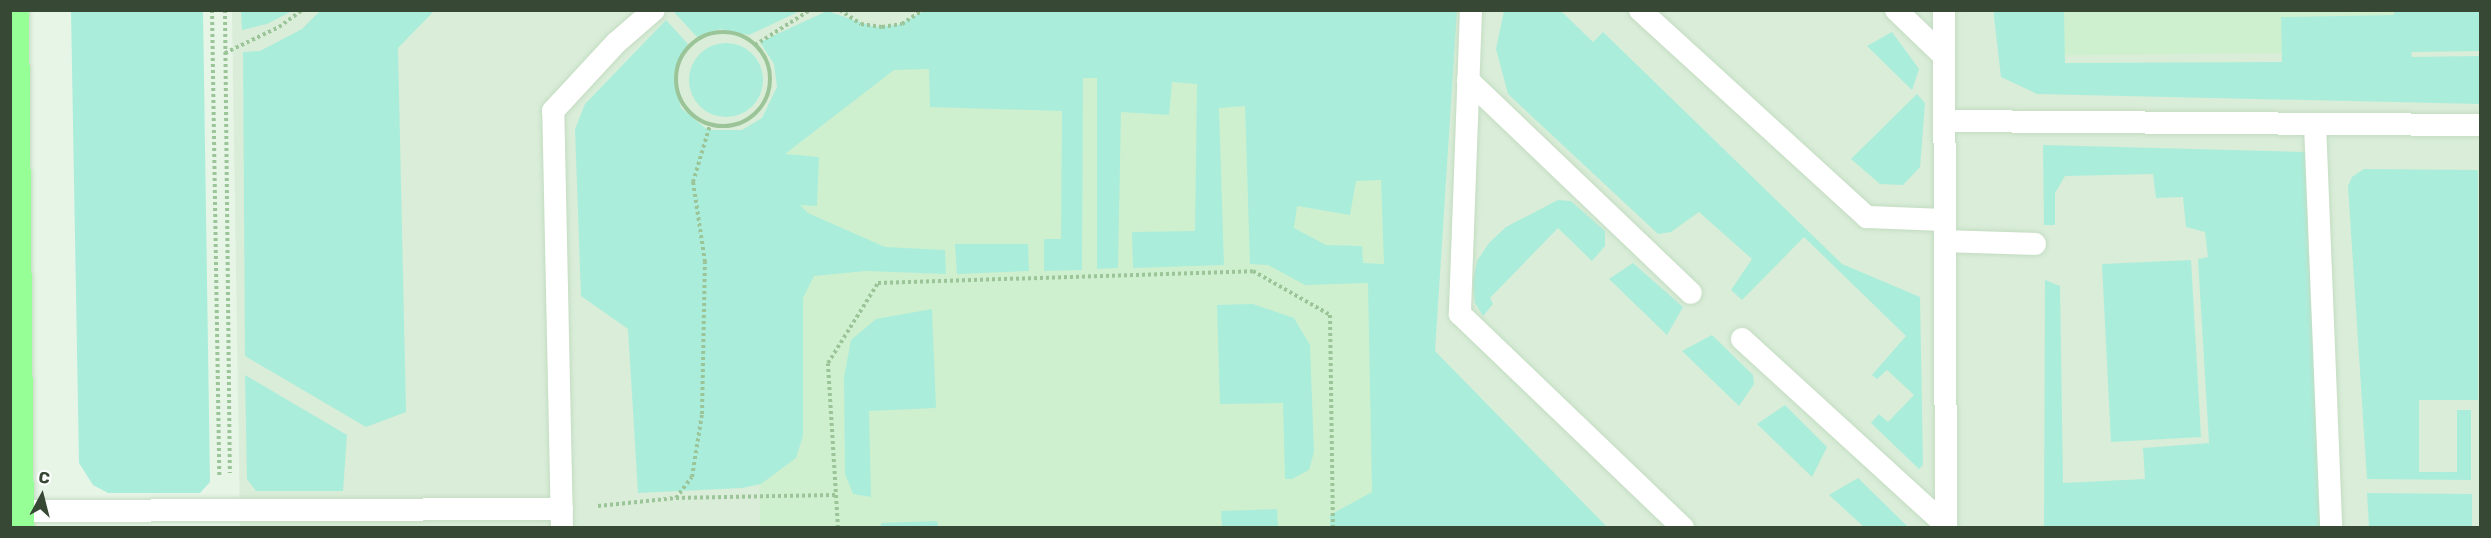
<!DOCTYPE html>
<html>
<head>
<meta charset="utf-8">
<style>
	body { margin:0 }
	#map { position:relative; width:2491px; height:538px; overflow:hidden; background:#e7f5e7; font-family:Rubik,sans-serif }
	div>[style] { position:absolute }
	.residential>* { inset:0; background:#d9edd8 }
	.education>* { inset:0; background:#cff0cf }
	.green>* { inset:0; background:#abeddb }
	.round { border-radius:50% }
	.path>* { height:4px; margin-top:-2px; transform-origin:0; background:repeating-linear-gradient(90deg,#9bc598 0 3px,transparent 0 6px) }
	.path>.ring { margin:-2px; padding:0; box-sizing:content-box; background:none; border:4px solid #9bc598; border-radius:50% }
	.roads { filter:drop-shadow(0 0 2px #c4dcc2) drop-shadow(0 0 2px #c4dcc2) }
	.service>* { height:22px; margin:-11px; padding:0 11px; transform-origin:11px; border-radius:11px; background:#fff }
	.primary>* { height:33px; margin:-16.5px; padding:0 16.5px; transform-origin:16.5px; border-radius:16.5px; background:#96ff95 }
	span { translate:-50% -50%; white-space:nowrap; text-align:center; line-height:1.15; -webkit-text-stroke:5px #fff; paint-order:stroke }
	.frame { position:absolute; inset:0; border:12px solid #374935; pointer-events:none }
	.north { position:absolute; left:12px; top:466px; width:60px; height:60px; -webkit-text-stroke:4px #fff; paint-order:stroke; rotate:7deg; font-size:16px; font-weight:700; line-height:24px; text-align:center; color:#374935 }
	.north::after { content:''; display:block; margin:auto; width:21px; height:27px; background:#374935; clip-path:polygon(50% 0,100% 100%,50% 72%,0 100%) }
</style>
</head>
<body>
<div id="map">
	<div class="residential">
		<div style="clip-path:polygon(232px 11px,2480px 11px,2480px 527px,240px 527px)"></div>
	</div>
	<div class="education">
		<div style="clip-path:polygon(2012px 11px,2480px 11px,2480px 51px,2012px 56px)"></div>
		<div style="clip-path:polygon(1417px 40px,1423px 527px,760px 527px,755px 151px,881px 46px)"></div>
	</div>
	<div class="green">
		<div style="clip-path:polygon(321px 10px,434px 11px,398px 48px,406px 412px,366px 427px,245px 356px,243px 52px,260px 51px,302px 29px)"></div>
		<div style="clip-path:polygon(2394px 10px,2480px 11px,2480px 51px,2411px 52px,2412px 57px,2480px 56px,2480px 104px,2037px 94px,2001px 77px,1994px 17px,1994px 11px,2064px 11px,2065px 63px,2282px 62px,2281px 17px,2394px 15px)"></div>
		<div style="clip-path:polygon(71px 11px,203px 11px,210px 482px,200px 493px,108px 493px,93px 485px,79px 463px)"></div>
		<div style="clip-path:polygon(241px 11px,241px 10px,292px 11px,267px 24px,242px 30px)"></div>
		<div style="clip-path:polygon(800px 11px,749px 35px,720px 29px,697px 37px,674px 12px)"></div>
		<div style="clip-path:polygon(evenodd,924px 11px,1457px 11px,1435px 351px,1607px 527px,1330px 527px,1330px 515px,1372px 492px,1368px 283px,1305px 285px,1268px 265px,1250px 264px,1245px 106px,1219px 108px,1224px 265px,1133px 268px,1132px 232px,1195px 231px,1197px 84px,1172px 82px,1169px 115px,1121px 112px,1118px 268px,1097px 269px,1097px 78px,1083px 78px,1082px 270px,1044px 271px,1044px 239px,1061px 239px,1062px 111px,930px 107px,929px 69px,894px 70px,785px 154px,819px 157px,817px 206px,800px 205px,808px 213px,885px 247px,945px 250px,946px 274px,866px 271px,814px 276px,803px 298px,803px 436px,796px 458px,761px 484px,742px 488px,638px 493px,628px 329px,581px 296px,575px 129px,585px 104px,666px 20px,688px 44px,674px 74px,681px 108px,708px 130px,742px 130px,762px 118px,777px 87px,774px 64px,760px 42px,827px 11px,875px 27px,898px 25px,924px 11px,1381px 180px,1384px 264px,1363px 263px,1362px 246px,1326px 245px,1294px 228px,1297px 206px,1350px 215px,1356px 181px,1381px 180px)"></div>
		<div style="clip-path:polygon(1504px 11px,1561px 11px,1593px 42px,1603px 32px,1842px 264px,1920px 297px,1923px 465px,1919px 469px,1871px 423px,1879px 414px,1888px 422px,1914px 395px,1887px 370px,1877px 379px,1872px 375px,1906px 336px,1804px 237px,1742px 300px,1731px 290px,1752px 259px,1699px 212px,1671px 232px,1658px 234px,1508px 94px,1496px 49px)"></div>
		<div style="clip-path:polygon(1892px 32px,1919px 69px,1912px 90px,1867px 46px)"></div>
		<div class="round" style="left:689px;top:43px;width:74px;height:74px"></div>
		<div style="clip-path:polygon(1917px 94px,1925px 103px,1920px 167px,1903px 185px,1880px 184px,1851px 159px)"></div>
		<div style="clip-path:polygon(2043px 145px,2308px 152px,2335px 527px,2044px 527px,2045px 280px,2060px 286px,2063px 483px,2145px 479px,2143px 448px,2209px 443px,2198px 259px,2208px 257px,2205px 232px,2186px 227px,2183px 197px,2156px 198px,2153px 174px,2065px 176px,2055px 193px,2055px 225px,2044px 225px)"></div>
		<div style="clip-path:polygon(2364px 169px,2478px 170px,2478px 400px,2419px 400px,2419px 472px,2457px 472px,2457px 410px,2471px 410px,2471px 480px,2367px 479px,2348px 186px,2352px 177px)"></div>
		<div style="clip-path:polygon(1558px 200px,1571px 201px,1605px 231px,1605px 246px,1592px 261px,1558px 228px,1490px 298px,1493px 304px,1483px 316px,1475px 303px,1473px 282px,1477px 261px,1489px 243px,1506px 227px)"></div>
		<div style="clip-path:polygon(955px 244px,1028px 244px,1029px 271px,957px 274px)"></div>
		<div style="clip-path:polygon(2191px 260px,2201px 437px,2111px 442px,2102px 264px)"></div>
		<div style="clip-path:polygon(1633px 263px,1683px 307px,1667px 335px,1609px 279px)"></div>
		<div style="clip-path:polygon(1253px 304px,1294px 318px,1310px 345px,1314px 452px,1309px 470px,1292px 479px,1285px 479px,1283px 403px,1220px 404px,1217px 305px)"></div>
		<div style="clip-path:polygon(932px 309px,936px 408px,869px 411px,871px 497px,853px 494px,845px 474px,844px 377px,851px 340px,876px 319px)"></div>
		<div style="clip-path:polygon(1712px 335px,1753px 375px,1754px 384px,1739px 406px,1682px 351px)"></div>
		<div style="clip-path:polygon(245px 375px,347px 435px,343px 491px,256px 491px,247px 479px)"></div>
		<div style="clip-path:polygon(1785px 405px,1827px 447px,1812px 477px,1757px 424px)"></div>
		<div style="clip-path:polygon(1858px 478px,1905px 524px,1908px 527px,1864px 527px,1829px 495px)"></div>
		<div style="clip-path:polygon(2367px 493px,2472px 494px,2472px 527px,2369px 527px)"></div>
		<div style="clip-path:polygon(1277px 509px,1278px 527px,1222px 527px,1221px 511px)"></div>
		<div style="clip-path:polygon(937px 521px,938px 527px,881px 527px,881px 523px)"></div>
	</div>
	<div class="path">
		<div style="left:212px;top:10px;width:465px;rotate:89.1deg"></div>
		<div style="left:225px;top:10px;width:463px;rotate:89.4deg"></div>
		<div style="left:840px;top:10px;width:25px;rotate:34deg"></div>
		<div style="left:861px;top:24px;width:21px;rotate:8deg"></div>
		<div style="left:882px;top:27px;width:20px;rotate:-9deg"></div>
		<div style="left:902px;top:24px;width:25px;rotate:-34deg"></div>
		<div class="ring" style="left:676px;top:32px;width:90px;height:90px"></div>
		<div style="left:755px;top:45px;width:65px;rotate:-32.5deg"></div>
		<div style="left:225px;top:53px;width:60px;rotate:-25.7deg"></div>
		<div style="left:279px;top:27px;width:29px;rotate:-36deg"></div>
		<div style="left:676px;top:498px;width:26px;rotate:-53deg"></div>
		<div style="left:692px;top:477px;width:64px;rotate:-81deg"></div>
		<div style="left:702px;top:414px;width:152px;rotate:-88.9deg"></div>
		<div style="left:705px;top:262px;width:81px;rotate:-98.5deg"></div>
		<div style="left:693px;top:182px;width:59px;rotate:-73.4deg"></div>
		<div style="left:598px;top:506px;width:78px;rotate:-5.9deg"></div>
		<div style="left:676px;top:498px;width:161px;rotate:-1.1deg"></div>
		<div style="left:838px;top:528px;width:165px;rotate:-93.5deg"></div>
		<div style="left:828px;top:363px;width:94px;rotate:-58deg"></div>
		<div style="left:878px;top:283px;width:375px;rotate:-1.8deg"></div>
		<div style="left:1253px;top:271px;width:89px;rotate:29.7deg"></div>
		<div style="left:1330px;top:315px;width:213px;rotate:89.2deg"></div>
	</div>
	<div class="roads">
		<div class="service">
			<div style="left:1471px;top:10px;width:304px;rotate:92.1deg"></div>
			<div style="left:1460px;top:314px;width:309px;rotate:43.8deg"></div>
			<div style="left:1640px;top:10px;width:307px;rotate:42.4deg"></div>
			<div style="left:1867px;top:217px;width:78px;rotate:2.2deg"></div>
			<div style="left:1896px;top:10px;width:66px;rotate:43.8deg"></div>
			<div style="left:1944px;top:10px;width:518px;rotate:89.78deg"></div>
			<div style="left:1468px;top:80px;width:308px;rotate:43.7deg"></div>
			<div style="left:1944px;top:121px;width:536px;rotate:0.43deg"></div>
			<div style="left:2315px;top:124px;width:404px;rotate:87.7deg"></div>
			<div style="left:1945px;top:241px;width:90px;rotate:1.9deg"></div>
			<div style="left:1742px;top:339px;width:276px;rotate:42.4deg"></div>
			<div style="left:17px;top:511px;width:545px;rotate:-0.21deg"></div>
			<div style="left:562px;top:528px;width:417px;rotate:-91.2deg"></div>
			<div style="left:553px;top:111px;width:93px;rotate:-47.2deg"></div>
			<div style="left:616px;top:43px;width:50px;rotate:-41deg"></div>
		</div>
		<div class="primary">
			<div style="left:12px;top:10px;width:518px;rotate:89.45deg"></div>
		</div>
	</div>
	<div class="frame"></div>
	<div class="north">С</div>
</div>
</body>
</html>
